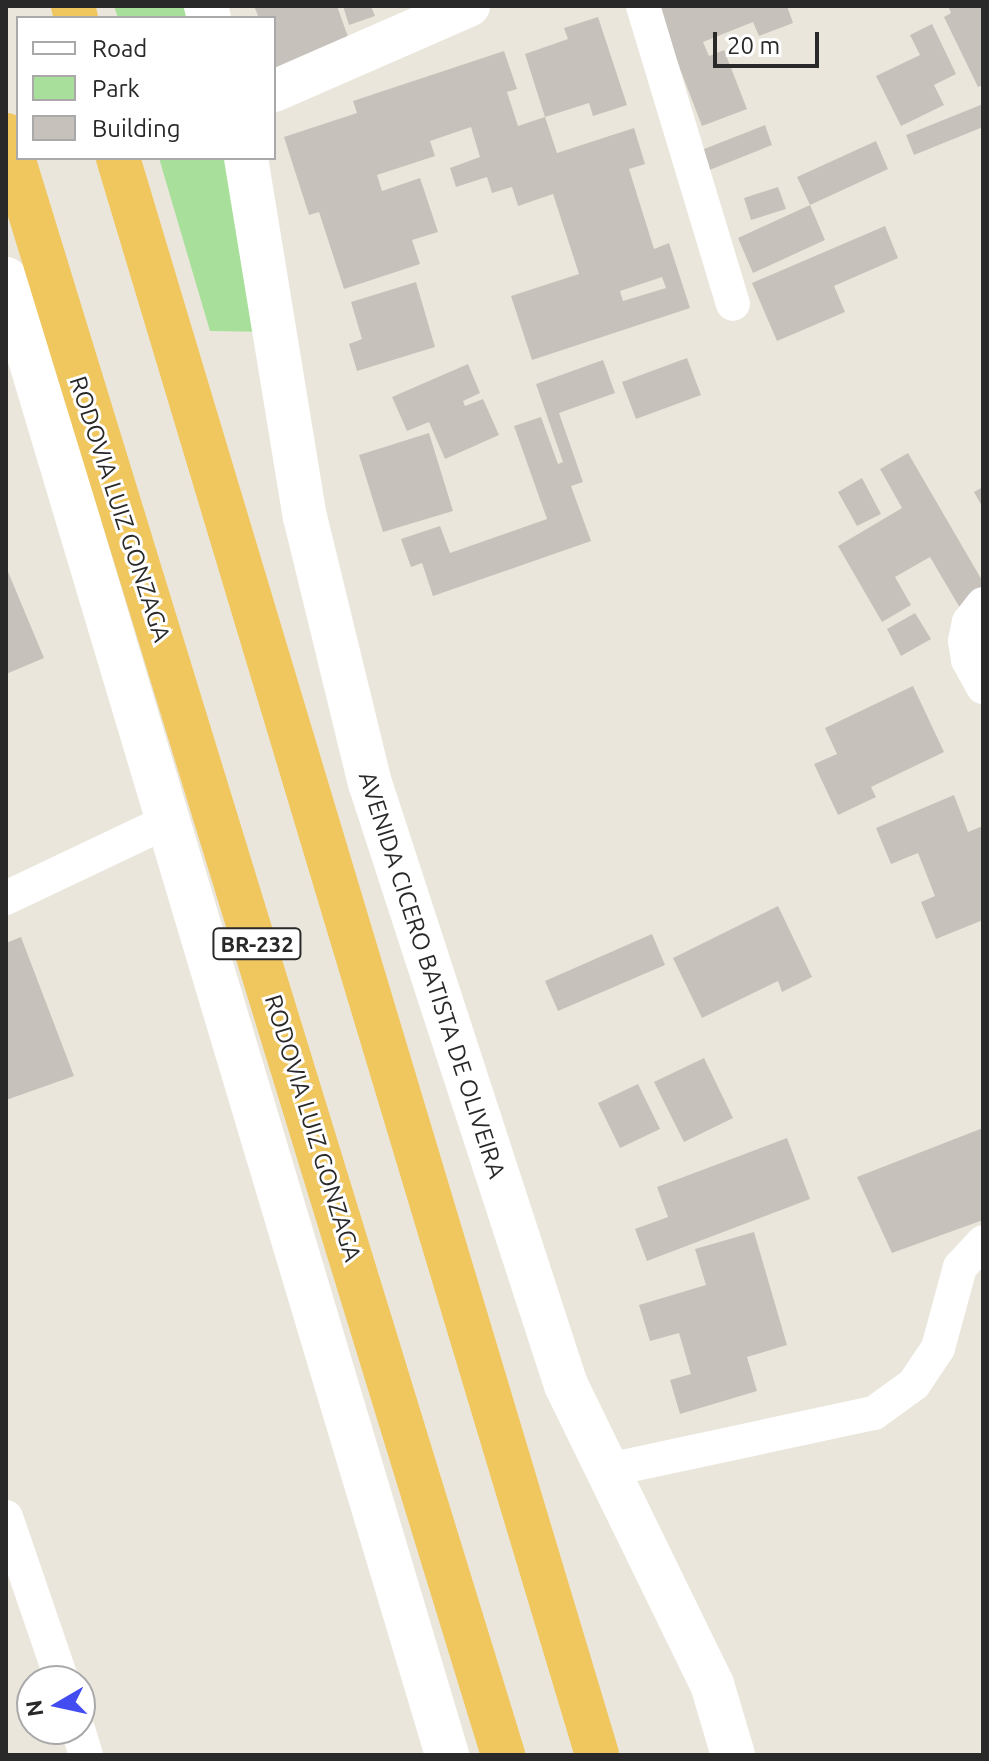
<!DOCTYPE html>
<html>
<head>
<meta charset="utf-8">
<style>
	body { margin:0 }
	#map { position:relative; width:989px; height:1761px; overflow:hidden; background:#eae6db; font-family:Ubuntu,sans-serif }
	div>[style] { position:absolute }
	.green>* { inset:0; background:#a8df9a }
	.building>* { inset:0; background:#c6c2bb }
	.minor>* { height:34px; margin:-17px; padding:0 17px; transform-origin:17px; border-radius:17px; background:#fff }
	.tertiary>* { height:42px; margin:-21px; padding:0 21px; transform-origin:21px; border-radius:21px; background:#fff }
	.secondary>* { height:44px; margin:-22px; padding:0 22px; transform-origin:22px; border-radius:22px; background:#fff }
	.trunk>* { height:44px; margin:-22px; padding:0 22px; transform-origin:22px; border-radius:22px; background:#f0c65e }
	span { translate:-50% -50%; white-space:nowrap; text-align:center; line-height:1.15; -webkit-text-stroke:6px #fff; paint-order:stroke }
	.shield-label span { padding:2px 6px; background:#fff; border:2px solid; border-radius:6px; -webkit-text-stroke-width:0 }
	.shield-label { font-size:22px; color:#292929; font-weight:700 }
	.street-label { font-size:24px; color:#292929 }
	.frame { position:absolute; inset:0; border:8px solid #292929; pointer-events:none }
	.legend { position:absolute; left:16px; top:16px; width:260px; height:144px; box-sizing:border-box; background:#fff; border:2px solid #a9a9a9; margin:0; padding:10px 14px; list-style:none; font-size:24px; color:#292929 }
	.legend li { display:flex; align-items:center; gap:16px; height:40px }
	.legend b { width:40px; border:2px solid #a9a9a9 }
	.north { position:absolute; left:16px; top:1665px; width:80px; height:80px; box-sizing:border-box; background:#fff; border:2px solid #a9a9a9; border-radius:50%; rotate:261deg; font-size:22px; font-weight:700; line-height:32px; text-align:center; color:#292929 }
	.north::after { content:''; display:block; margin:auto; width:28px; height:36px; background:#424cf0; clip-path:polygon(50% 0,100% 100%,50% 72%,0 100%) }
	.scale { position:absolute; left:713px; top:32px; width:106px; height:36px; box-sizing:border-box; border:4px solid #292929; border-top:0; padding-left:10px; font-size:24px; line-height:28px; white-space:nowrap; color:#292929; -webkit-text-stroke:6px #fff; paint-order:stroke }
</style>
</head>
<body>
<div id="map">
	<div class="green">
		<div style="clip-path:polygon(114px 6px,185px 6px,190px 18px,118px 18px)"></div>
		<div style="clip-path:polygon(159px 158px,244px 158px,280px 332px,210px 331px)"></div>
	</div>
	<div class="building">
		<div style="clip-path:polygon(254px 6px,337px 6px,352px 48px,274px 76px,274px 18px,259px 18px)"></div>
		<div style="clip-path:polygon(343px 6px,371px 6px,375px 16px,349px 25px)"></div>
		<div style="clip-path:polygon(656px 6px,787px 6px,793px 23px,759px 36px,753px 22px,703px 42px,709px 56px,724px 50px,747px 109px,702px 126px)"></div>
		<div style="clip-path:polygon(948px 6px,983px 6px,983px 85px,978px 87px,944px 17px,951px 13px)"></div>
		<div style="clip-path:polygon(evenodd,598px 17px,627px 105px,593px 116px,589px 103px,545px 117px,557px 153px,634px 128px,645px 164px,629px 169px,654px 249px,669px 243px,690px 308px,532px 360px,511px 296px,579px 274px,553px 194px,518px 206px,512px 187px,492px 193px,487px 177px,456px 187px,450px 168px,480px 157px,471px 127px,430px 141px,435px 156px,377px 175px,382px 191px,420px 178px,438px 232px,412px 240px,420px 264px,344px 289px,319px 212px,309px 215px,284px 137px,357px 113px,353px 101px,504px 51px,517px 89px,507px 92px,518px 126px,545px 117px,525px 54px,568px 39px,564px 28px,598px 17px,662px 277px,666px 288px,623px 301px,620px 291px,662px 277px)"></div>
		<div style="clip-path:polygon(932px 24px,956px 74px,934px 85px,944px 105px,901px 126px,876px 76px,920px 55px,910px 35px)"></div>
		<div style="clip-path:polygon(983px 104px,983px 127px,914px 155px,906px 135px)"></div>
		<div style="clip-path:polygon(765px 125px,772px 145px,707px 171px,699px 151px)"></div>
		<div style="clip-path:polygon(876px 141px,888px 169px,810px 205px,825px 240px,753px 273px,738px 238px,810px 205px,797px 177px)"></div>
		<div style="clip-path:polygon(778px 187px,786px 209px,751px 220px,744px 198px)"></div>
		<div style="clip-path:polygon(885px 226px,898px 258px,834px 286px,845px 312px,777px 341px,752px 283px)"></div>
		<div style="clip-path:polygon(416px 282px,435px 347px,357px 371px,349px 344px,362px 339px,351px 302px)"></div>
		<div style="clip-path:polygon(687px 358px,701px 395px,636px 419px,622px 382px)"></div>
		<div style="clip-path:polygon(603px 360px,615px 393px,559px 413px,583px 482px,571px 486px,591px 541px,433px 596px,422px 563px,411px 567px,401px 539px,440px 526px,450px 553px,547px 519px,514px 426px,541px 417px,558px 464px,563px 462px,536px 384px)"></div>
		<div style="clip-path:polygon(468px 364px,480px 393px,463px 401px,465px 406px,483px 399px,499px 435px,445px 459px,429px 422px,407px 431px,392px 397px)"></div>
		<div style="clip-path:polygon(429px 433px,453px 511px,383px 532px,359px 455px)"></div>
		<div style="clip-path:polygon(908px 453px,983px 582px,983px 594px,960px 608px,930px 557px,895px 577px,911px 605px,882px 622px,838px 546px,902px 508px,880px 469px)"></div>
		<div style="clip-path:polygon(862px 478px,881px 514px,857px 526px,838px 492px)"></div>
		<div style="clip-path:polygon(983px 487px,983px 508px,974px 492px)"></div>
		<div style="clip-path:polygon(6px 567px,44px 658px,6px 674px)"></div>
		<div style="clip-path:polygon(915px 613px,931px 639px,901px 656px,887px 629px)"></div>
		<div style="clip-path:polygon(913px 686px,944px 752px,871px 787px,876px 797px,838px 815px,814px 764px,837px 754px,825px 728px)"></div>
		<div style="clip-path:polygon(954px 795px,968px 832px,983px 826px,983px 920px,936px 939px,921px 902px,935px 896px,918px 853px,891px 864px,876px 828px)"></div>
		<div style="clip-path:polygon(778px 906px,812px 977px,782px 992px,778px 981px,702px 1018px,673px 958px)"></div>
		<div style="clip-path:polygon(652px 934px,665px 965px,558px 1011px,545px 981px)"></div>
		<div style="clip-path:polygon(21px 937px,74px 1076px,6px 1100px,6px 943px)"></div>
		<div style="clip-path:polygon(704px 1058px,733px 1118px,684px 1142px,654px 1082px)"></div>
		<div style="clip-path:polygon(638px 1084px,660px 1129px,620px 1148px,598px 1103px)"></div>
		<div style="clip-path:polygon(983px 1128px,983px 1220px,892px 1253px,857px 1177px)"></div>
		<div style="clip-path:polygon(787px 1138px,810px 1199px,647px 1261px,635px 1229px,668px 1217px,657px 1187px)"></div>
		<div style="clip-path:polygon(754px 1232px,787px 1345px,747px 1357px,757px 1391px,680px 1414px,670px 1380px,691px 1374px,679px 1333px,650px 1341px,639px 1305px,706px 1285px,695px 1249px)"></div>
	</div>
	<div class="minor">
		<div style="left:643px;top:6px;width:311px;rotate:73.2deg"></div>
		<div style="left:983px;top:604px;width:23px;rotate:128deg"></div>
		<div style="left:969px;top:622px;width:19px;rotate:102deg"></div>
		<div style="left:965px;top:641px;width:19px;rotate:81deg"></div>
		<div style="left:968px;top:660px;width:31px;rotate:61deg"></div>
		<div style="left:6px;top:898px;width:182px;rotate:-25.4deg"></div>
		<div style="left:608px;top:1470px;width:272px;rotate:-12.1deg"></div>
		<div style="left:874px;top:1413px;width:49px;rotate:-35.9deg"></div>
		<div style="left:914px;top:1384px;width:43px;rotate:-56.3deg"></div>
		<div style="left:938px;top:1348px;width:84px;rotate:-74.8deg"></div>
		<div style="left:960px;top:1267px;width:34px;rotate:-47deg"></div>
		<div style="left:6px;top:1517px;width:173px;rotate:71.1deg"></div>
		<div style="left:78px;top:1729px;width:27px;rotate:73deg"></div>
	</div>
	<div class="tertiary">
		<div style="left:274px;top:91px;width:213px;rotate:-23.6deg"></div>
	</div>
	<div class="secondary">
		<div style="left:206px;top:6px;width:12px;rotate:76deg"></div>
		<div style="left:246px;top:158px;width:364px;rotate:80.7deg"></div>
		<div style="left:305px;top:517px;width:274px;rotate:76.3deg"></div>
		<div style="left:370px;top:783px;width:633px;rotate:71.97deg"></div>
		<div style="left:566px;top:1385px;width:333px;rotate:64deg"></div>
		<div style="left:712px;top:1684px;width:74px;rotate:73.5deg"></div>
		<div style="left:6px;top:279px;width:1540px;rotate:73.36deg"></div>
	</div>
	<div class="trunk">
		<div style="left:73px;top:6px;width:12px;rotate:76deg"></div>
		<div style="left:6px;top:135px;width:1695px;rotate:72.94deg"></div>
		<div style="left:118px;top:158px;width:1667px;rotate:73.3deg"></div>
	</div>
	<div class="shield-label">
		<span style="left:257px;top:944px">BR-232</span>
	</div>
	<div class="street-label">
		<span style="left:120px;top:509px;rotate:72deg">RODOVIA LUIZ GONZAGA</span>
		<span style="left:432px;top:975px;rotate:72deg">AVENIDA CICERO BATISTA DE OLIVEIRA</span>
		<span style="left:313px;top:1128px;rotate:73deg">RODOVIA LUIZ GONZAGA</span>
	</div>
	<div class="frame"></div>
	<ul class="legend">
	<li><b style="height:10px;background:#fff"></b>Road</li>
	<li><b style="height:22px;background:#a8df9a"></b>Park</li>
	<li><b style="height:22px;background:#c6c2bb"></b>Building</li>
	</ul>
	<div class="north">N</div>
	<div class="scale">20 m</div>
</div>
</body>
</html>
